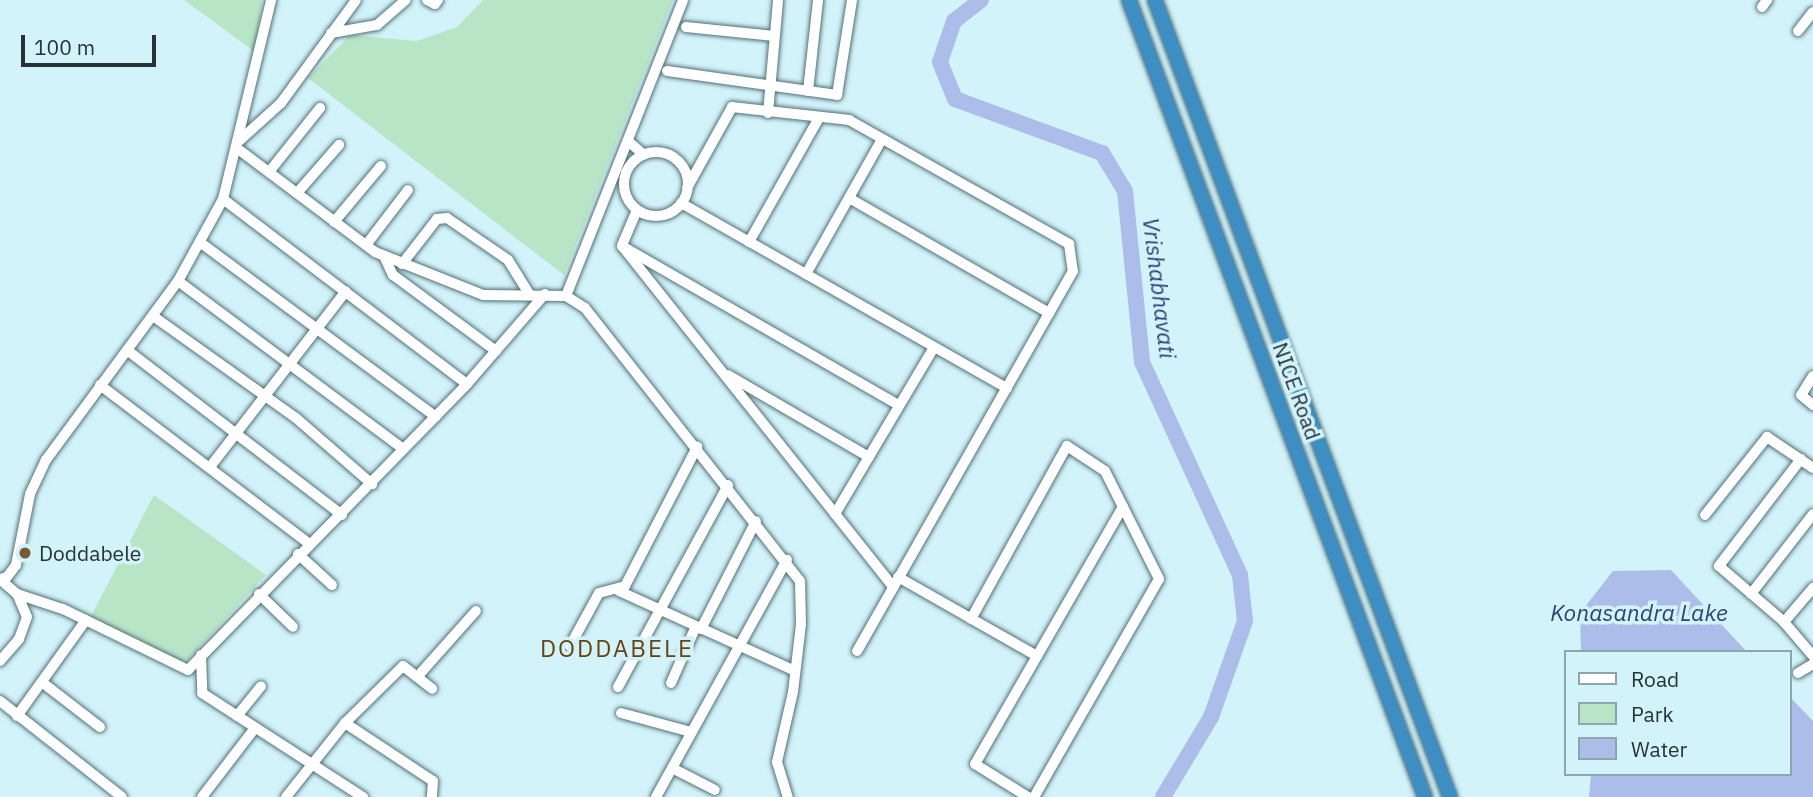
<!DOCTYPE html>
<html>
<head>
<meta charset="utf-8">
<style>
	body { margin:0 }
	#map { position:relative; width:1813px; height:797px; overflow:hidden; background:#d2f3fa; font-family:"IBM Plex Sans",sans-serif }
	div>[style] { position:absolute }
	.green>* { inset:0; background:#b9e5c7 }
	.water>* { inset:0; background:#acbde9 }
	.river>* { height:16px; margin:-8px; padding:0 8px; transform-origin:8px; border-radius:8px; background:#acbde9 }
	.roads { filter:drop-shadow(0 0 2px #537177) drop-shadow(0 0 2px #537177) }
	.minor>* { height:10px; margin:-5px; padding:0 5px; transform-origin:5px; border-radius:5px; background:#fff }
	.minor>.ring { margin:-5px; padding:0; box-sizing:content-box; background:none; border:10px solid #fff; border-radius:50% }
	.highway>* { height:14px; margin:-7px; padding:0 7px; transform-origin:7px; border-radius:7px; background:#3d8fc3 }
	.dots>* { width:19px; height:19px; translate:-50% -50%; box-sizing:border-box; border:4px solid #d2f3fa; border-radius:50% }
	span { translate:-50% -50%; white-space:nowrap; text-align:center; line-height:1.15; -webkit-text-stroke:7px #d2f3fa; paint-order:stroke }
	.street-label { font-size:21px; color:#263336 }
	.poi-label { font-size:21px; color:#263336 }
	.left { translate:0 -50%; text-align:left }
	.water-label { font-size:23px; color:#2f4177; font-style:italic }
	.quarter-label { font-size:24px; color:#684413; letter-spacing:2px }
	.legend { position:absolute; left:1564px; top:650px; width:228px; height:126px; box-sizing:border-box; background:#d2f3fa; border:2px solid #8da6ac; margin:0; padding:9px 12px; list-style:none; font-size:21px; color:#263336 }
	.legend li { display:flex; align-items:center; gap:14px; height:35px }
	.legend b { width:35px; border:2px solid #8da6ac }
	.scale { position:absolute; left:21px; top:35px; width:135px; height:32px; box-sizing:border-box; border:4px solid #263336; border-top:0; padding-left:9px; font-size:21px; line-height:24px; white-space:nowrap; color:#263336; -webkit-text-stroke:5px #d2f3fa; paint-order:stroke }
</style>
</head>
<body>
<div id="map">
	<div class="green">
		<div style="clip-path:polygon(184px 0,262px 0,255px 52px)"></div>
		<div style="clip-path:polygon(483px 0,673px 0,564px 275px,308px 78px,350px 35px,417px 41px,457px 27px)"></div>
		<div style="clip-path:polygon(154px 495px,266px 575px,189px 658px,178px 662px,91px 616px)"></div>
	</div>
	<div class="water">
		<div style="clip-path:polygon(1671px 570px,1747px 652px,1581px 652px,1580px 613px,1613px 571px)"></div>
		<div style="clip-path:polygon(1790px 697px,1813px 721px,1813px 797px,1589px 797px,1591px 774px,1790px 774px)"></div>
	</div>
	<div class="river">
		<div style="left:981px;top:0;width:34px;rotate:142deg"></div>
		<div style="left:954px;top:21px;width:43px;rotate:108.9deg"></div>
		<div style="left:940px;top:62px;width:40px;rotate:68deg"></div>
		<div style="left:955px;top:99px;width:157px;rotate:20.2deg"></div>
		<div style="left:1102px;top:153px;width:44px;rotate:58.8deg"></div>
		<div style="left:1125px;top:191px;width:172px;rotate:84.3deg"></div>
		<div style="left:1142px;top:362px;width:234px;rotate:65.3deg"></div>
		<div style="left:1240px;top:575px;width:46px;rotate:83.8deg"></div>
		<div style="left:1245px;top:621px;width:102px;rotate:109.5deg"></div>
		<div style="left:1211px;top:717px;width:93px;rotate:121deg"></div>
	</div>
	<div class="roads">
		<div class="minor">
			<div style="left:427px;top:0;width:9px;rotate:27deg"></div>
			<div style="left:435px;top:4px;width:5px;rotate:-53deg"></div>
			<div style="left:1762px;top:7px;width:9px;rotate:-54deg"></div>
			<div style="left:686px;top:27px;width:89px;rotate:5.8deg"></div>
			<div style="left:1798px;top:31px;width:24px;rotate:-52deg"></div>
			<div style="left:331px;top:33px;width:47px;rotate:-9.9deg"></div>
			<div style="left:377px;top:25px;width:38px;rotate:-41deg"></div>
			<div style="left:667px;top:71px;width:172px;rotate:8deg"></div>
			<div style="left:837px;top:95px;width:96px;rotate:-81deg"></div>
			<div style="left:808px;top:91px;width:92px;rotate:-83.7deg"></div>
			<div style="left:768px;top:113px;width:113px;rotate:-84.9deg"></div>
			<div style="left:239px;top:141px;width:57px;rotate:-42.1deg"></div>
			<div style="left:281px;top:103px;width:127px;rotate:-53.9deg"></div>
			<div style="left:628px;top:141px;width:21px;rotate:41deg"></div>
			<div style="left:238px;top:149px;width:171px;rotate:36.9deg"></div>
			<div style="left:375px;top:252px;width:116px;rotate:21.7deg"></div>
			<div style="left:483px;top:295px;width:83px;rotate:0.7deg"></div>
			<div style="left:566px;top:296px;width:22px;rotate:32deg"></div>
			<div style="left:585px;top:308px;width:347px;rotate:51.8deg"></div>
			<div style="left:800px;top:581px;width:43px;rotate:88.7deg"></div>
			<div style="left:801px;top:624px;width:68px;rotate:96.7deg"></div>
			<div style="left:793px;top:692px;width:72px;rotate:102.9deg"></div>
			<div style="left:777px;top:762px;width:37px;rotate:73deg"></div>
			<div class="ring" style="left:624px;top:152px;width:54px;height:54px"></div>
			<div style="left:269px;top:172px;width:82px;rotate:-51.4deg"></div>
			<div style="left:687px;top:188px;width:93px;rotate:-60.9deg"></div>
			<div style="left:732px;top:107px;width:118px;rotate:6.3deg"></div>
			<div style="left:849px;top:120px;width:253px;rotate:29.4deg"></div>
			<div style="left:1069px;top:244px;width:27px;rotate:82deg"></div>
			<div style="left:1073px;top:271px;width:437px;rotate:119.6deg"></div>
			<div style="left:297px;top:193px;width:64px;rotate:-48.8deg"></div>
			<div style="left:849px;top:198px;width:231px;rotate:29.9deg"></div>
			<div style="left:223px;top:199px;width:306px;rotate:37.2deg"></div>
			<div style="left:467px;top:384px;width:119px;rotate:-49.1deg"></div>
			<div style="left:681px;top:203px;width:375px;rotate:29.6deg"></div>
			<div style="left:637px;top:210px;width:39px;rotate:113deg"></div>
			<div style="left:622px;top:246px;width:319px;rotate:29.9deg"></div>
			<div style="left:334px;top:222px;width:73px;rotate:-50deg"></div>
			<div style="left:749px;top:242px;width:142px;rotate:-60.6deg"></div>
			<div style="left:201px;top:243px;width:292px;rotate:36.5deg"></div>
			<div style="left:366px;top:245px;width:69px;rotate:-52.6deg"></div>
			<div style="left:622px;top:246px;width:436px;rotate:51.5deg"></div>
			<div style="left:384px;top:256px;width:21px;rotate:65deg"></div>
			<div style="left:393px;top:275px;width:128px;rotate:36.4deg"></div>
			<div style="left:402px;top:264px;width:57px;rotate:-52.1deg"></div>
			<div style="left:437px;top:219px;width:10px;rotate:-6deg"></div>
			<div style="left:447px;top:218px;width:74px;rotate:34.5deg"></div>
			<div style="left:508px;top:260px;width:40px;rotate:58deg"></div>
			<div style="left:806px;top:274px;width:155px;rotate:-60.6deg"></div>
			<div style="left:178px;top:281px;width:281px;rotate:36.7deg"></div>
			<div style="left:566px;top:296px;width:318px;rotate:-68.4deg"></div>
			<div style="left:153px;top:316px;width:176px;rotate:35.5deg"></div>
			<div style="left:296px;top:418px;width:101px;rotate:41deg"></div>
			<div style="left:127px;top:350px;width:271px;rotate:37.5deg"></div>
			<div style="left:728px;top:375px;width:163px;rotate:30.2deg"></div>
			<div style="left:1813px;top:376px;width:22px;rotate:122deg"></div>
			<div style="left:1801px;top:395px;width:16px;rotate:40deg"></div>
			<div style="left:100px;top:385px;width:261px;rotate:37.2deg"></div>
			<div style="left:1801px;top:459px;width:135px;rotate:127.5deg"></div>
			<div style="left:1719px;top:566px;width:86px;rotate:40.7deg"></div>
			<div style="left:1784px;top:622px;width:45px;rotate:-49.5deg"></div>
			<div style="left:210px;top:467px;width:222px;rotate:-52.3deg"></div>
			<div style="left:835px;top:514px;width:194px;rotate:-59.3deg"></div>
			<div style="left:1705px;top:515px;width:100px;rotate:-51.5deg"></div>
			<div style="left:1767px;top:437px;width:55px;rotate:34deg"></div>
			<div style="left:298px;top:554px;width:46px;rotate:42.4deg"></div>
			<div style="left:898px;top:577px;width:160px;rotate:29.6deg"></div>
			<div style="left:0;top:579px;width:7px;rotate:-16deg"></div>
			<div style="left:7px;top:577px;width:15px;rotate:-53deg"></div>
			<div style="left:16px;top:565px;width:72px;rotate:-78.8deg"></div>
			<div style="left:30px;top:494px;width:38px;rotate:-65deg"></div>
			<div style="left:46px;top:460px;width:222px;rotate:-53.6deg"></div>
			<div style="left:178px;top:281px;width:94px;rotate:-61.2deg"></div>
			<div style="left:223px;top:199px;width:205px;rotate:-76.4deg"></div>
			<div style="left:619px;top:591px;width:193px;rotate:24.4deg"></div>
			<div style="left:17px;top:594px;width:48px;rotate:18.1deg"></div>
			<div style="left:63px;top:609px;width:139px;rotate:26deg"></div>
			<div style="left:188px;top:670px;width:400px;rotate:-45.7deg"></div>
			<div style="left:259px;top:594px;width:47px;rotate:44.1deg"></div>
			<div style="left:1751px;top:594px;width:101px;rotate:-52.2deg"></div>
			<div style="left:971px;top:619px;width:198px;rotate:-61deg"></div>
			<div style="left:1067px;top:446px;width:45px;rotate:33.3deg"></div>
			<div style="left:1105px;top:471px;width:121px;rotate:63.4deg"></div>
			<div style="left:1159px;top:579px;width:251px;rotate:119.8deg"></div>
			<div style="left:1784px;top:622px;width:45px;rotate:49.5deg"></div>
			<div style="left:701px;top:629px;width:121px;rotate:-63deg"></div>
			<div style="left:570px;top:646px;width:60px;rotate:-61.3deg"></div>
			<div style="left:599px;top:593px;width:27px;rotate:-15deg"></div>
			<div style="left:625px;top:586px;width:157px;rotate:-62.6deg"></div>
			<div style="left:201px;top:655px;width:38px;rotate:88deg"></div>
			<div style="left:202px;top:693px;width:192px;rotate:32.9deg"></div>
			<div style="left:0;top:661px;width:29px;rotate:-49deg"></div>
			<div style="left:19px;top:639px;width:23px;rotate:-70deg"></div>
			<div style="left:27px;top:617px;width:25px;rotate:-113deg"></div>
			<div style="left:17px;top:594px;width:23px;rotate:-139deg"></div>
			<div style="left:1798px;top:673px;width:17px;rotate:-31deg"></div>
			<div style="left:418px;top:676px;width:87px;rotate:-48.3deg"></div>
			<div style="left:43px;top:683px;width:72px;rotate:37.7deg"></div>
			<div style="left:671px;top:683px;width:62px;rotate:-66.3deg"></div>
			<div style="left:618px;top:687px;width:230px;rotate:-61.4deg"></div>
			<div style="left:0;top:701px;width:155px;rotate:38.2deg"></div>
			<div style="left:621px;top:713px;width:73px;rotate:15.2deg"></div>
			<div style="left:17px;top:716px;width:118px;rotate:-54.3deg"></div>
			<div style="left:237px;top:716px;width:38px;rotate:-51deg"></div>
			<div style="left:345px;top:723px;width:105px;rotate:33.4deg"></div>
			<div style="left:433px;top:781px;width:16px;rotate:94deg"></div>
			<div style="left:672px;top:768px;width:48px;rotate:27.1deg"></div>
			<div style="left:202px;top:797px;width:87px;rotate:-52.5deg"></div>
			<div style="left:286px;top:797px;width:95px;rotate:-51.4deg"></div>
			<div style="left:345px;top:723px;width:81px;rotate:-44.5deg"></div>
			<div style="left:403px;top:666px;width:37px;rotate:38deg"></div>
			<div style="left:656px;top:797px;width:271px;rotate:-61.1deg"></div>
			<div style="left:1028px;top:797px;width:62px;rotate:-148.1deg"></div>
			<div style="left:975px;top:764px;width:297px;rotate:-60.1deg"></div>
		</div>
		<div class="highway">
			<div style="left:1129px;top:0;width:850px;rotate:69.63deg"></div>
			<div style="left:1155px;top:0;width:850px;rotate:69.69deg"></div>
		</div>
	</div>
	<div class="dots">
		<div style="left:25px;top:553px;background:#7b5a31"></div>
	</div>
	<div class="street-label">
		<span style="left:1297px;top:391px;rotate:70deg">NICE Road</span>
	</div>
	<div class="poi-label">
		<span class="left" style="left:39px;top:553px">Doddabele</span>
	</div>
	<div class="water-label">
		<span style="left:1160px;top:288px;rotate:83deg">Vrishabhavati</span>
		<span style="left:1639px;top:612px">Konasandra Lake</span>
	</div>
	<div class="quarter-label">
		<span style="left:617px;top:649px">DODDABELE</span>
	</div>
	<ul class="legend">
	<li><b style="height:9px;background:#fff"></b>Road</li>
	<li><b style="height:19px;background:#b9e5c7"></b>Park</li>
	<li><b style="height:19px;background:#acbde9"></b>Water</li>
	</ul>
	<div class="scale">100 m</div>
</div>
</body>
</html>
